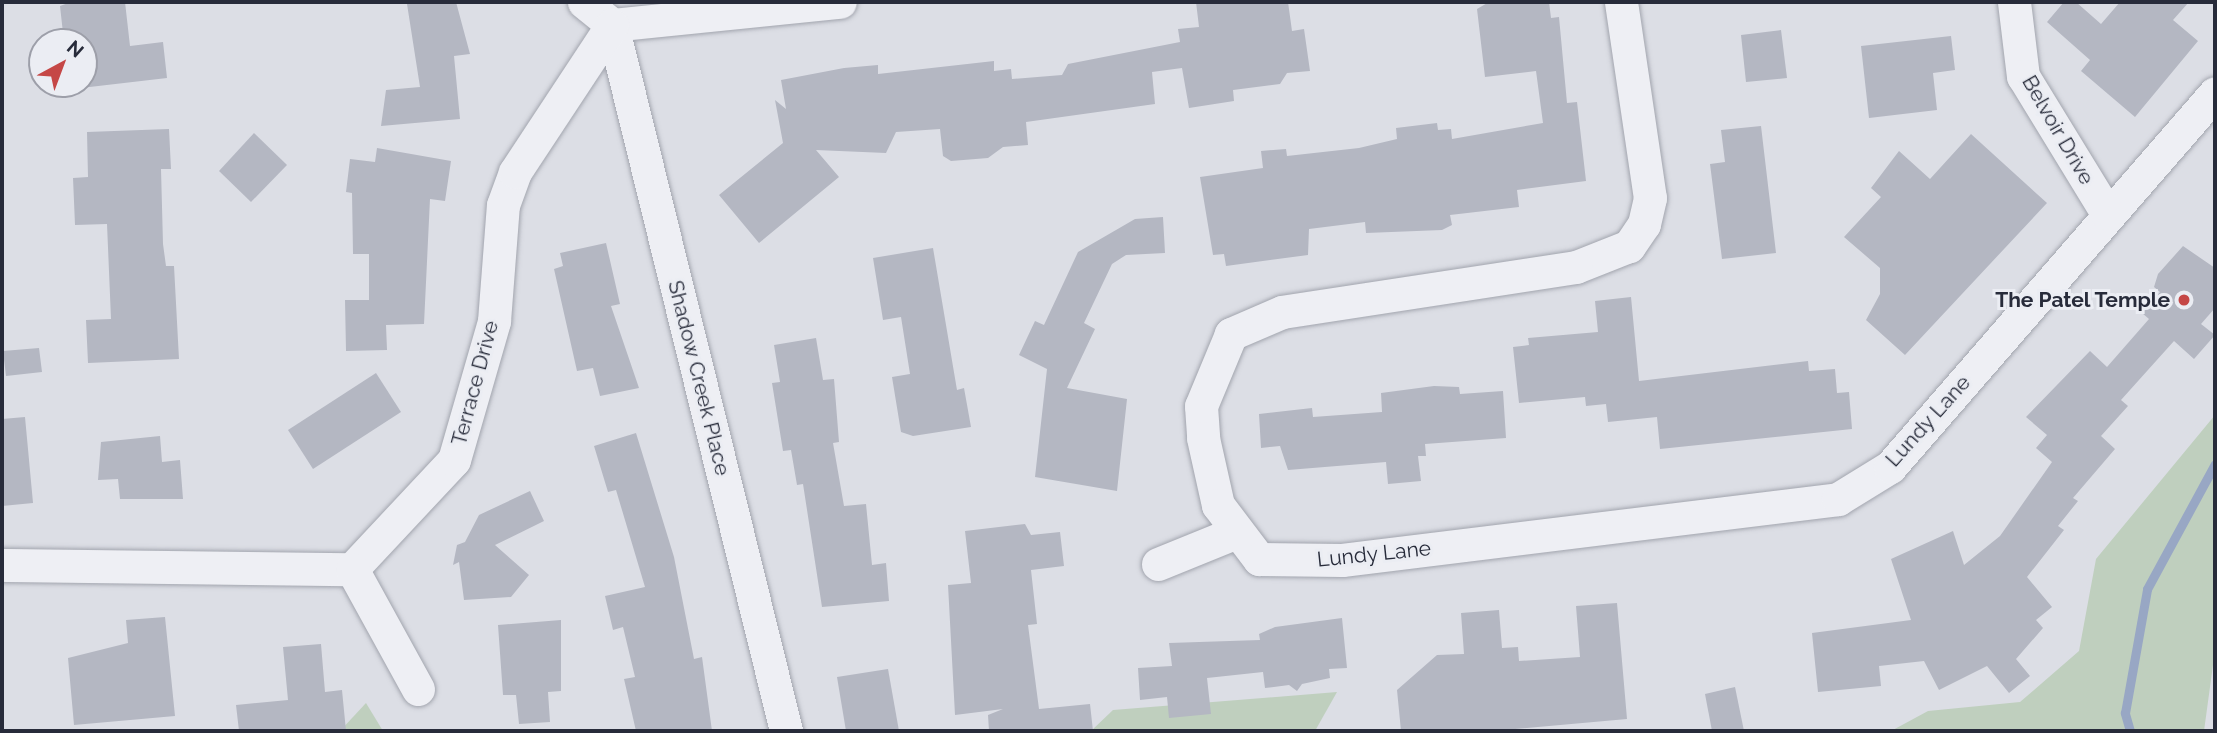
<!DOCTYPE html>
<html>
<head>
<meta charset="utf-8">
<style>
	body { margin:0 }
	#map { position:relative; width:2217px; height:733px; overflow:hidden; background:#dcdee5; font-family:Raleway,sans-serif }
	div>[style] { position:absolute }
	.green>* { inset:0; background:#bfcfbe }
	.stream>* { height:9px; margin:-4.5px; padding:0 4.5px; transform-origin:4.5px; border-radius:4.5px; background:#98a7c4 }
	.building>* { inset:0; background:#b4b7c2 }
	.roads { filter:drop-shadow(0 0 2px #a2a5ae) drop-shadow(0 0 2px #a2a5ae) }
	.street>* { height:33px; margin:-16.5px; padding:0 16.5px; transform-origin:16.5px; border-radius:16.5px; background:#eeeff4 }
	.dots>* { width:19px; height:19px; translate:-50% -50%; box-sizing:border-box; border:4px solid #ebedf3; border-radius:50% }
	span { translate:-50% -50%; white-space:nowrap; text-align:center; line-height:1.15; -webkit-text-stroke:6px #ebedf3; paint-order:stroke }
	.street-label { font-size:21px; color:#272b3a }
	.poi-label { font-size:21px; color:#272b3a; font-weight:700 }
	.right { translate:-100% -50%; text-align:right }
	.frame { position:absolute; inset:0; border:4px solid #272b3a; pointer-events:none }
	.north { position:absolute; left:28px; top:28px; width:70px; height:70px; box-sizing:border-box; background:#ebedf3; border:2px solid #9d9fa9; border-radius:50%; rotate:41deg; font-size:19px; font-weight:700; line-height:28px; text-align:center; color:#272b3a }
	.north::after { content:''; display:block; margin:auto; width:24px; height:32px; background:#c54746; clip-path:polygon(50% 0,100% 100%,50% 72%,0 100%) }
</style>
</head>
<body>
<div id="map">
	<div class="green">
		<div style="clip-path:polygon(2215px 415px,2213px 665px,2204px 731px,1891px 731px,1928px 711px,2020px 702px,2079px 651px,2096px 559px)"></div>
		<div style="clip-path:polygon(1337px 692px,1315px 731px,1091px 731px,1113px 710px)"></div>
		<div style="clip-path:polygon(366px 703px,383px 731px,340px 731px)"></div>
	</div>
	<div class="stream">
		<div style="left:2130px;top:731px;width:19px;rotate:-106deg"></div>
		<div style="left:2125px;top:713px;width:126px;rotate:-79.9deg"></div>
		<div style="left:2147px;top:589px;width:142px;rotate:-61.5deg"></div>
	</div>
	<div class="building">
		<div style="clip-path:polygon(71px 2px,125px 2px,130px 46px,163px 42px,167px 78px,81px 88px,84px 42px,64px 42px,60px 6px)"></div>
		<div style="clip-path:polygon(456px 2px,470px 54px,454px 56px,460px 119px,381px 126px,386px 90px,420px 87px,407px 4px)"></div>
		<div style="clip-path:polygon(1196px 2px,1288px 2px,1292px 31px,1304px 29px,1310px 71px,1287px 73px,1280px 84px,1233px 90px,1234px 101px,1189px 108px,1182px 68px,1152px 72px,1155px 104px,1026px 122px,1028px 145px,1003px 147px,988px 158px,951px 161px,943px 156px,940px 129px,896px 132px,886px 153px,816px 150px,839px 177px,759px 243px,719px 195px,783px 143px,775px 100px,786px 109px,781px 80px,844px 68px,878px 65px,878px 74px,994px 61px,994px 71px,1011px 69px,1012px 79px,1062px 75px,1068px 64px,1180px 42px,1178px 29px,1199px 27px)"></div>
		<div style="clip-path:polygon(1489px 2px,1549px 2px,1551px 18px,1559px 17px,1567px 103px,1577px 102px,1586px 181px,1517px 190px,1519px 207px,1450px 215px,1452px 225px,1442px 230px,1366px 233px,1365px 222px,1309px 229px,1308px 255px,1226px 266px,1224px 254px,1213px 255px,1200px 177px,1263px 168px,1261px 151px,1286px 149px,1287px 156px,1359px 148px,1397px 139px,1396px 128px,1437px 123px,1438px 130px,1451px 129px,1452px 139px,1543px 123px,1536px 71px,1485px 77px,1477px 9px)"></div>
		<div style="clip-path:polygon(2064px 2px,2076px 2px,2101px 24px,2120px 2px,2189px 2px,2173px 20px,2198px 41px,2135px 117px,2081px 71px,2090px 60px,2047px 22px)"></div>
		<div style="clip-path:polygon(1781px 30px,1787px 78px,1746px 82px,1741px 35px)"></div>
		<div style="clip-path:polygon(1951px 36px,1955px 70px,1933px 73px,1937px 110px,1869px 118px,1861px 46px)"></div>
		<div style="clip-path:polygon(1761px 126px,1776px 253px,1722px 259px,1710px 164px,1725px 162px,1721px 130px)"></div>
		<div style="clip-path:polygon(169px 129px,171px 169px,161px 169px,163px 244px,166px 266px,174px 266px,179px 359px,88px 363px,86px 320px,111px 319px,107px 224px,75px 225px,73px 178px,88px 177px,87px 132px)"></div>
		<div style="clip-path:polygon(254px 133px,287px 165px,251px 202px,219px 171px)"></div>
		<div style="clip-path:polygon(1971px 134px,2047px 203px,1905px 355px,1866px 320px,1880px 294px,1880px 268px,1844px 237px,1881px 197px,1871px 188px,1899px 151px,1930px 179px)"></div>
		<div style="clip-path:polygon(377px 148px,451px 161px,445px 201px,430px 199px,424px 324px,386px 325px,387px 350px,346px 351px,345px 300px,369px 300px,369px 254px,353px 254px,352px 193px,346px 192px,350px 159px,375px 162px)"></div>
		<div style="clip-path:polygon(1163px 217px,1165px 253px,1126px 255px,1112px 264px,1084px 323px,1095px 329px,1067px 388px,1127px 399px,1117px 491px,1035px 477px,1047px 369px,1019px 355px,1035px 321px,1044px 325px,1078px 252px,1135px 219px)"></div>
		<div style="clip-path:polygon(606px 243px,620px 304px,611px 306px,639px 388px,600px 396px,593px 368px,577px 371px,554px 269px,563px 266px,560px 253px)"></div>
		<div style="clip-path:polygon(2183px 246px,2215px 268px,2215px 308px,2201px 324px,2215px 335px,2194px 359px,2174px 341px,2121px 400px,2128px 406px,2101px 436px,2115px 449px,2073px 498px,2078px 501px,2058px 526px,2064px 530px,2027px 577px,2052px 607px,2036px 620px,2043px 628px,2016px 659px,2030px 676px,2009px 693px,1987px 666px,1939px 690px,1924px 661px,1879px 666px,1881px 686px,1818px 692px,1812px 633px,1911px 620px,1891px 559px,1953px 531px,1964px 565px,2000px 536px,2052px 462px,2036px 448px,2047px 435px,2026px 417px,2090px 351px,2107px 367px,2149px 319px,2142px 313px,2160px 292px,2154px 287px,2158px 274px)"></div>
		<div style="clip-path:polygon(933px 248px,957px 390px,964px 388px,971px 427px,913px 436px,901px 432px,892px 377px,910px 374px,901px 317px,883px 320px,873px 258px)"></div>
		<div style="clip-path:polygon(1631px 297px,1639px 381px,1808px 361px,1809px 371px,1835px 369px,1837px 393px,1849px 392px,1852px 429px,1660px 449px,1657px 417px,1608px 422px,1606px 404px,1586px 406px,1585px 397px,1519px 403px,1513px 347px,1529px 345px,1528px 338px,1598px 332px,1595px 301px)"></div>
		<div style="clip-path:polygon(816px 338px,823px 380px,834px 379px,839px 442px,833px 443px,844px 506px,866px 504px,872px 565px,886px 563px,889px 601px,822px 607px,803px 484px,797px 485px,791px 450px,783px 451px,772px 383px,780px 382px,774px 345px)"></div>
		<div style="clip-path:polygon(39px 348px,42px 372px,6px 376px,3px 351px)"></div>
		<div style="clip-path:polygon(376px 373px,401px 412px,313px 469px,288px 430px)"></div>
		<div style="clip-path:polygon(1434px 386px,1459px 387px,1460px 394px,1503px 391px,1506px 438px,1425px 444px,1426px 456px,1418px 456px,1421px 481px,1388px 484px,1386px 462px,1288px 470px,1280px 446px,1261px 448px,1259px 414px,1312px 408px,1313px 417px,1382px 412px,1381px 393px)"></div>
		<div style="clip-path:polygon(25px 417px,33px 503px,2px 506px,2px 419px)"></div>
		<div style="clip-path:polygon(636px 433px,674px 557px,694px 659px,702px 657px,712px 731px,636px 731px,624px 679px,635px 677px,623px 627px,613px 630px,605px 596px,645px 587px,616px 490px,608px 492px,594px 446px)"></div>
		<div style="clip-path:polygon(160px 436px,162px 462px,180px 460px,183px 499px,120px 499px,118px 479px,98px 480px,101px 442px)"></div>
		<div style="clip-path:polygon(530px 491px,544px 521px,495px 545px,529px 575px,511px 597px,464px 600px,459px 562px,453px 565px,457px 545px,465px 542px,479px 515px)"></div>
		<div style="clip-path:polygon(1025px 524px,1031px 535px,1060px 532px,1064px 566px,1031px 570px,1037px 624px,1028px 625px,1039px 709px,1090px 704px,1093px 731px,989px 731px,988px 715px,1003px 709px,955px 715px,948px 585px,971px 583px,965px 531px)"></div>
		<div style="clip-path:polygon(1617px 603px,1627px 719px,1494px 731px,1401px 731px,1397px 690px,1437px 655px,1464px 654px,1461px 613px,1499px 610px,1502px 648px,1518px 647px,1519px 661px,1580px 657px,1576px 606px)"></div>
		<div style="clip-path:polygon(165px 617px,175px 716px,74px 725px,68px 658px,128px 643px,126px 620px)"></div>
		<div style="clip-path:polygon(1342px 618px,1347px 668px,1329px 669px,1330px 678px,1302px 684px,1297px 691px,1289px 685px,1265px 688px,1263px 672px,1207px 678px,1211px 714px,1169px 718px,1167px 697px,1140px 700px,1138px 668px,1172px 666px,1169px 643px,1260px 640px,1259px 634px,1275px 627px)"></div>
		<div style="clip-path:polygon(561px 620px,561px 691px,548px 692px,550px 722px,519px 724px,516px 695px,503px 695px,498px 625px)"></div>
		<div style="clip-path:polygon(321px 644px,325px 692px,342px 690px,346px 731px,239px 731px,236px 705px,288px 700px,283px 647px)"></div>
		<div style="clip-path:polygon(888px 669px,899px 731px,846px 731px,837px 677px)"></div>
		<div style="clip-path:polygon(1735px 687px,1744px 731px,1712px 731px,1705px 694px)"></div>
	</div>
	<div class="roads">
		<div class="street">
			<div style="left:584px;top:2px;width:36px;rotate:39deg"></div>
			<div style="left:1621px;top:2px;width:198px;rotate:81.6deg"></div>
			<div style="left:1650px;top:198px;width:27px;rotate:103deg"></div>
			<div style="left:1644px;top:224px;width:27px;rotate:124deg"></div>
			<div style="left:1629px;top:246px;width:57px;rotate:158.4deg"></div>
			<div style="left:1576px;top:267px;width:297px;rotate:171.3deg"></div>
			<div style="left:1282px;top:312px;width:56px;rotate:156.7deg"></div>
			<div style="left:1231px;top:334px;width:78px;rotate:112.6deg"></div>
			<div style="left:1201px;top:406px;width:32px;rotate:86deg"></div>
			<div style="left:1203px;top:438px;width:69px;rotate:77.4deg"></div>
			<div style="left:1218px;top:505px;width:68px;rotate:52.8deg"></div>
			<div style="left:1259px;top:559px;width:83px;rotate:0.7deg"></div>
			<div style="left:1342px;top:560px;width:500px;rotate:-7deg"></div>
			<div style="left:1838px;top:499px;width:61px;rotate:-31.6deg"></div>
			<div style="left:1890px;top:467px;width:495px;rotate:-49deg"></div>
			<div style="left:2014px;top:2px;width:75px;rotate:83.1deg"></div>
			<div style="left:2023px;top:76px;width:161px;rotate:58.5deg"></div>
			<div style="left:612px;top:25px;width:727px;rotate:76.15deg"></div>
			<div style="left:612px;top:25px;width:229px;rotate:-5.8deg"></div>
			<div style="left:1158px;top:564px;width:85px;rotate:-22.1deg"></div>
			<div style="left:2px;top:565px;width:350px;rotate:0.7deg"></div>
			<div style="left:352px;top:569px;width:149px;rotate:-46.9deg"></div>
			<div style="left:454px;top:460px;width:145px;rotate:-73.9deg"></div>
			<div style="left:494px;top:321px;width:116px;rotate:-85.6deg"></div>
			<div style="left:503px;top:205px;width:35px;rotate:-70deg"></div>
			<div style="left:515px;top:172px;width:176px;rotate:-56.6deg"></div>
			<div style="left:352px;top:569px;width:137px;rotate:61.2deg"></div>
		</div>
	</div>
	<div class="dots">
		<div style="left:2184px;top:300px;background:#c54746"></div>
	</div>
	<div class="street-label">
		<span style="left:2058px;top:130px;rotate:60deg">Belvoir Drive</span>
		<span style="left:699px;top:378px;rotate:76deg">Shadow Creek Place</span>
		<span style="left:475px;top:383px;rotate:-75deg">Terrace Drive</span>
		<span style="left:1928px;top:421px;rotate:-48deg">Lundy Lane</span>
		<span style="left:1374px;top:554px;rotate:-6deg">Lundy Lane</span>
	</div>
	<div class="poi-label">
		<span class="right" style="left:2170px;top:300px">The Patel Temple</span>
	</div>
	<div class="frame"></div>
	<div class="north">N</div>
</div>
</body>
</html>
